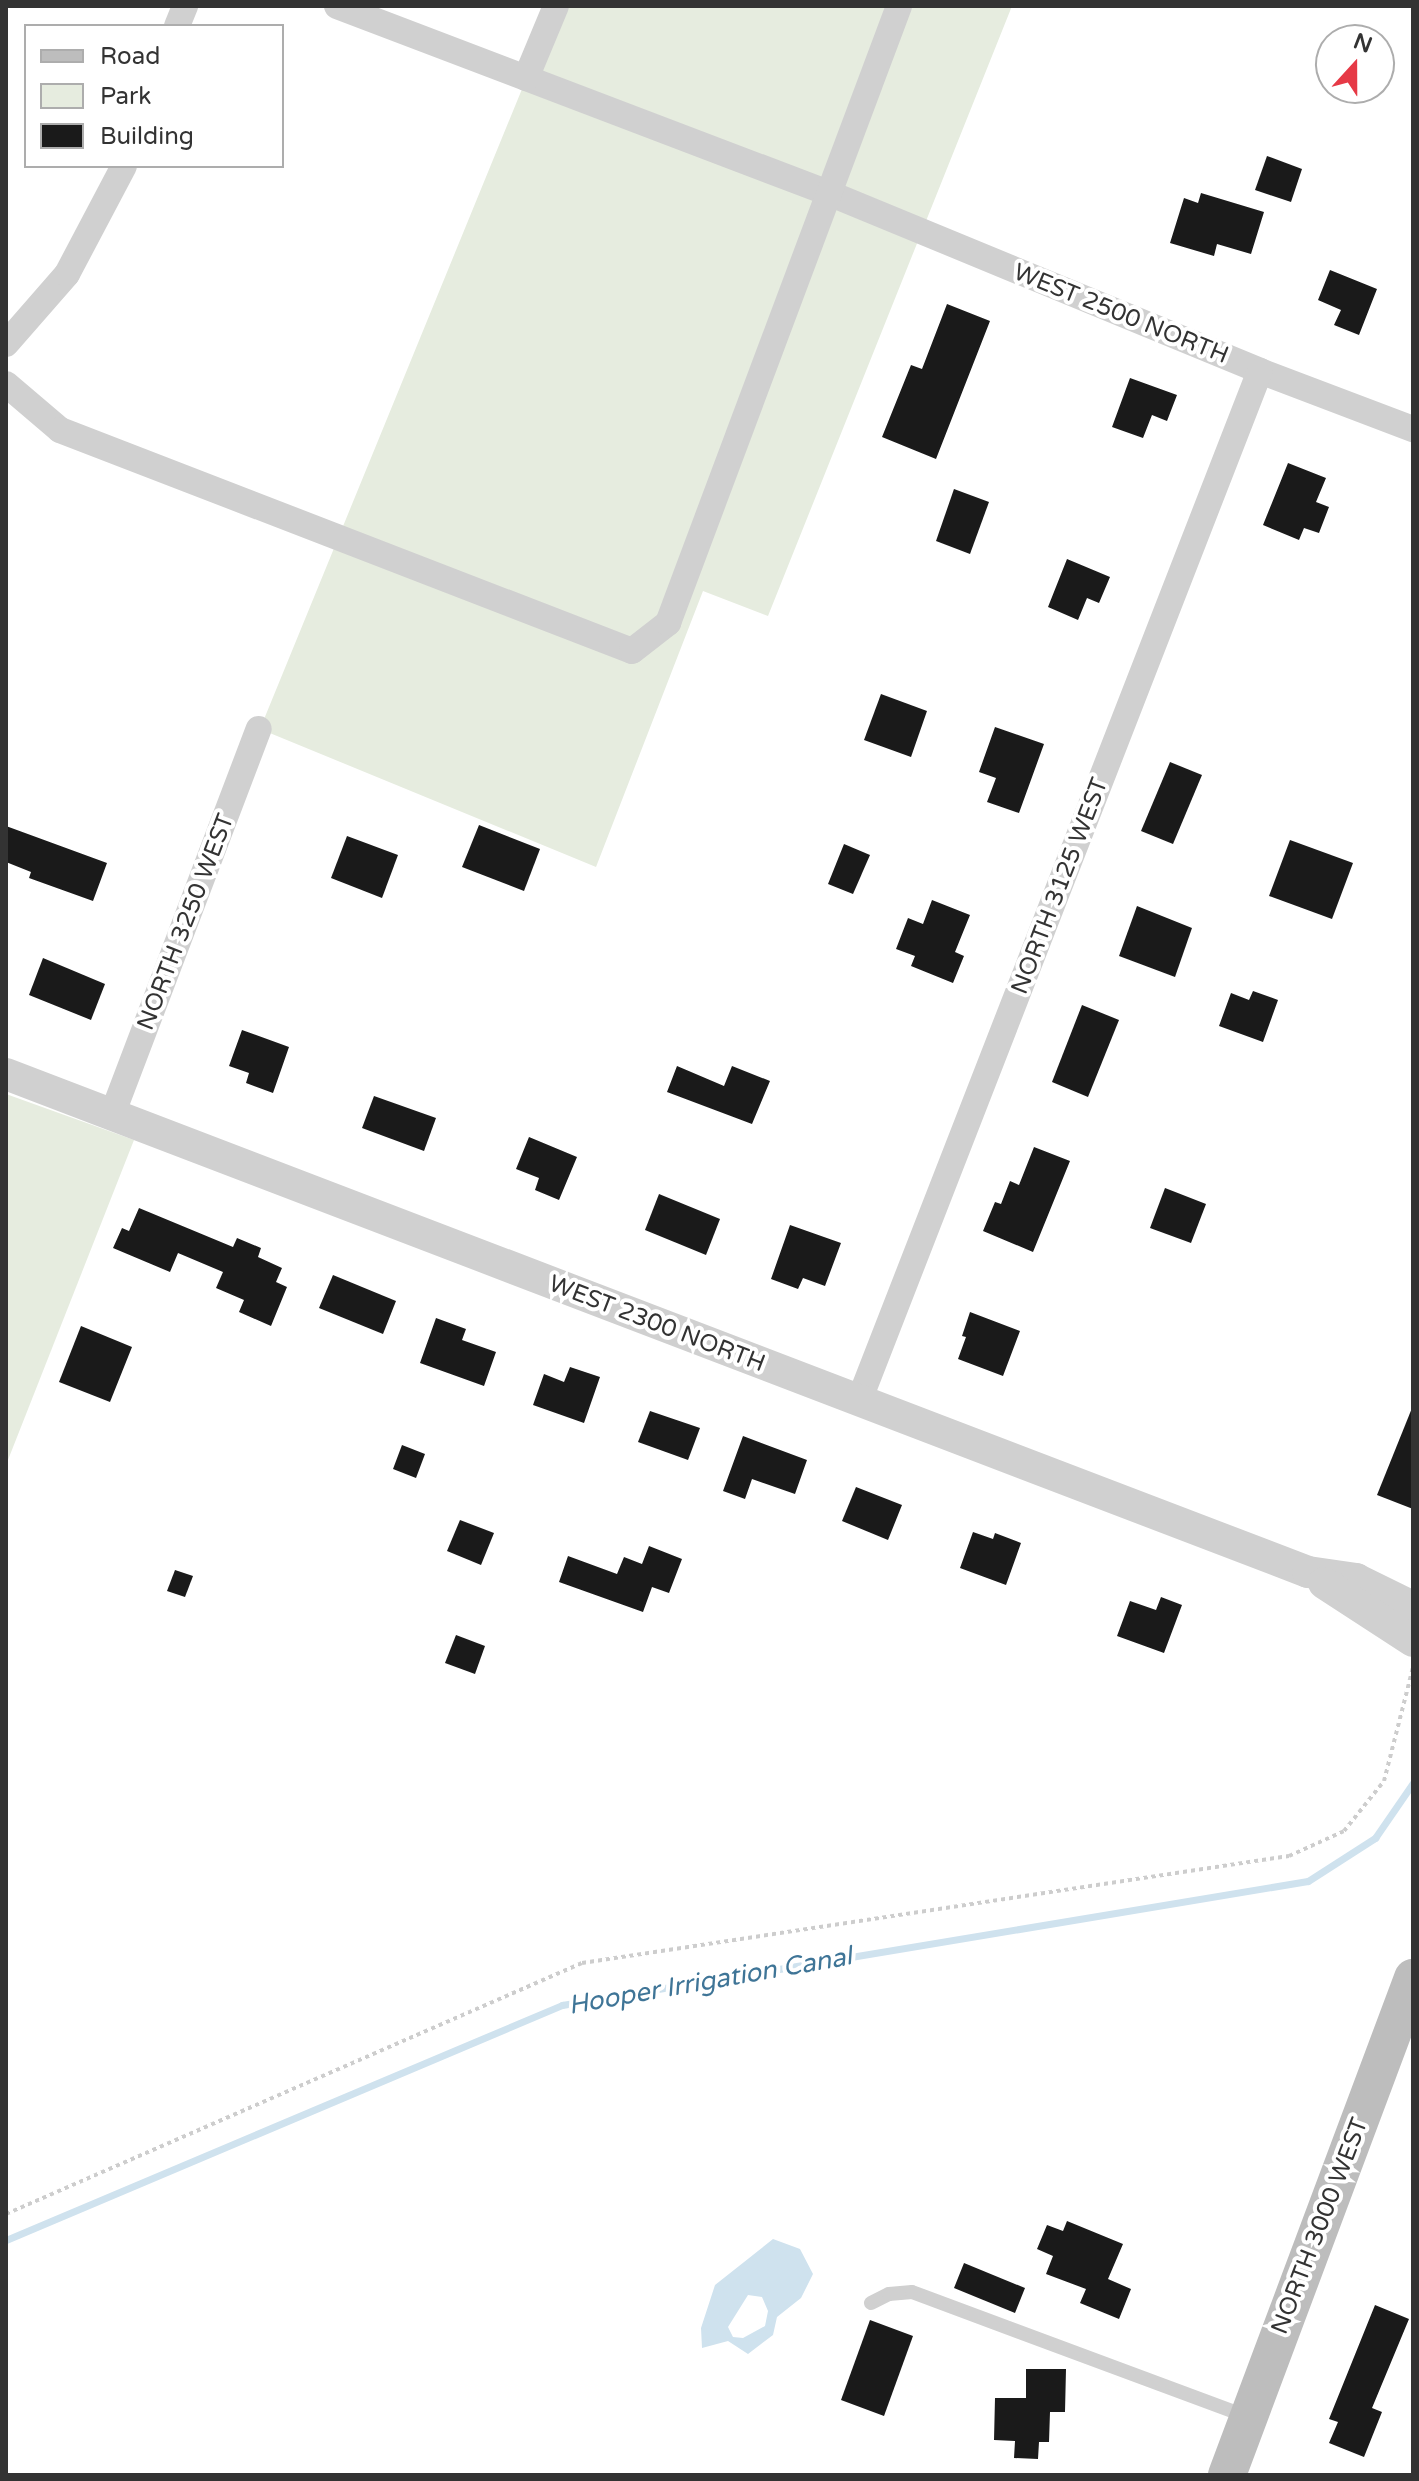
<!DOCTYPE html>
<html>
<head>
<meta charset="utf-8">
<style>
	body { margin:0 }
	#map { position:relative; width:1419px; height:2481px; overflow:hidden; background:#fff; font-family:"Varela Round",sans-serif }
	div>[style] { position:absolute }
	.green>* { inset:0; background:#e6ecdf }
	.water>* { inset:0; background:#cfe2ee }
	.stream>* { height:7px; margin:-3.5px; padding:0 3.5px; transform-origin:3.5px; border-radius:3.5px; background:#cfe2ee }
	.building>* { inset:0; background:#1a1a1a }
	.path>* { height:4px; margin-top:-2px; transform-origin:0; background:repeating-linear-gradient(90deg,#cdcdcd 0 4px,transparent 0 8px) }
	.service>* { height:14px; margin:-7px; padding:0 7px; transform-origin:7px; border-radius:7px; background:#d0d0d0 }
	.minor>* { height:26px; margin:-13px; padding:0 13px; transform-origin:13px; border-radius:13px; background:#d0d0d0 }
	.tertiary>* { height:32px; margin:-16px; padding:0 16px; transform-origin:16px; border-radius:16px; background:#d0d0d0 }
	.secondary>* { height:38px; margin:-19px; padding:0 19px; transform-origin:19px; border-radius:19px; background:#bdbdbd }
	span { translate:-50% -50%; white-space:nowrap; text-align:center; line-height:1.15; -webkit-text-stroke:8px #fff; paint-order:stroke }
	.street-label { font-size:24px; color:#333 }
	.water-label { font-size:26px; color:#3f7597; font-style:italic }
	.frame { position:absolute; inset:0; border:8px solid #333; pointer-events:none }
	.legend { position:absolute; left:24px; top:24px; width:260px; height:144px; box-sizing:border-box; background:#fff; border:2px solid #adadad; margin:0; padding:10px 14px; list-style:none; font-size:24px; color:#333 }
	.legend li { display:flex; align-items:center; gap:16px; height:40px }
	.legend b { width:40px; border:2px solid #adadad }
	.north { position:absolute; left:1315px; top:24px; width:80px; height:80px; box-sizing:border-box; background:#fff; border:2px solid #adadad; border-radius:50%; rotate:21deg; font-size:22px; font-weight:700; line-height:32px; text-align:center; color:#333 }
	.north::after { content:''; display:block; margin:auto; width:28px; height:36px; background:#e63946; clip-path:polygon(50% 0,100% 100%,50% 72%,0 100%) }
</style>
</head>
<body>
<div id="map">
	<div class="green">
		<div style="clip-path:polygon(556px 6px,1012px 6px,768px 616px,703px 591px,596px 867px,260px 729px)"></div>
		<div style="clip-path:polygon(6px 1094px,134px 1140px,6px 1465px)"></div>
	</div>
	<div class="water">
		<div style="clip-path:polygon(evenodd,773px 2239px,800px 2249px,813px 2274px,801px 2298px,777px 2317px,773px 2335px,748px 2354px,728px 2341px,702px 2348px,701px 2328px,715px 2285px,773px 2239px,748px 2295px,762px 2297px,768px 2311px,765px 2326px,743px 2338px,733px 2337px,728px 2327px,748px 2295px)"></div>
	</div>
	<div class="stream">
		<div style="left:6px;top:2240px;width:604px;rotate:-22.91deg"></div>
		<div style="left:562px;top:2005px;width:756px;rotate:-9.44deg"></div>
		<div style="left:1308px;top:1881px;width:80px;rotate:-32.7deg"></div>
		<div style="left:1375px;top:1838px;width:67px;rotate:-55.4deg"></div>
	</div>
	<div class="building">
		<div style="clip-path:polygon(1267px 156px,1302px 169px,1291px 202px,1255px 190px)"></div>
		<div style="clip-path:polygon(1201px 193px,1264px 212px,1251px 254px,1217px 244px,1214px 256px,1170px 243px,1184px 198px,1198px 203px)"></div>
		<div style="clip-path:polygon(1330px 270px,1377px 289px,1359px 335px,1334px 325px,1341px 310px,1318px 300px)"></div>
		<div style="clip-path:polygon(947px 304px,990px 321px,936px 459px,882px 437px,911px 365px,922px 369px)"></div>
		<div style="clip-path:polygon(1130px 378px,1177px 395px,1167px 421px,1152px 415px,1143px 438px,1112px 427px)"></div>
		<div style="clip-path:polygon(1288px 463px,1326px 478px,1316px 502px,1329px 507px,1319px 533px,1304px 528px,1299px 540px,1263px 525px)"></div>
		<div style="clip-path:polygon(954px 489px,989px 502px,970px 554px,936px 541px)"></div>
		<div style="clip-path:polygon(1067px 559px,1110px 577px,1099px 603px,1087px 598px,1078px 620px,1048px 607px)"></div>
		<div style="clip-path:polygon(881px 694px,927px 711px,911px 757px,864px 740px)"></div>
		<div style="clip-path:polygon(995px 727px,1044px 744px,1019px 813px,987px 802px,996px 778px,979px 772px)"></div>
		<div style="clip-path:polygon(1170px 762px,1202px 775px,1173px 844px,1141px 831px)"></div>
		<div style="clip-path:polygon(479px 825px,540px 849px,524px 891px,462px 867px)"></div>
		<div style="clip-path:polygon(6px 826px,107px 863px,93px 901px,29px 878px,31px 872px,6px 862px)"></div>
		<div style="clip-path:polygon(347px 836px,398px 855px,382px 898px,331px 878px)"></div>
		<div style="clip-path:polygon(1290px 840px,1353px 863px,1332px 919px,1269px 896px)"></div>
		<div style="clip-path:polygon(844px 844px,870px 855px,853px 894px,828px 884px)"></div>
		<div style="clip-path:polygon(932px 900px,970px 915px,955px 952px,964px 956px,953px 983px,911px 966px,915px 956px,896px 949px,908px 918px,923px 924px)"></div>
		<div style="clip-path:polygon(1137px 906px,1192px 928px,1175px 977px,1119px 956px)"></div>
		<div style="clip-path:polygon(43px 958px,105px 984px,91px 1020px,29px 995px)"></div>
		<div style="clip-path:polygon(1253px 991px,1278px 1000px,1263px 1042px,1219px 1026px,1231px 993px,1249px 1000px)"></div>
		<div style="clip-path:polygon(1082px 1005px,1119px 1020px,1088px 1097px,1052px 1082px)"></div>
		<div style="clip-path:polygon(242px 1030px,289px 1047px,273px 1093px,246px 1083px,249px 1073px,229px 1066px)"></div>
		<div style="clip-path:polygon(677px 1066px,724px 1086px,732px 1066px,770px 1081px,752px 1124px,667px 1092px)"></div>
		<div style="clip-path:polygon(374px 1096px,436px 1118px,424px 1151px,362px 1128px)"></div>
		<div style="clip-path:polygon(529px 1137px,577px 1157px,559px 1200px,535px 1190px,539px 1178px,516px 1169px)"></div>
		<div style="clip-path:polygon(1034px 1147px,1070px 1161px,1033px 1252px,983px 1231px,995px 1202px,1001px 1204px,1010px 1181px,1019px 1185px)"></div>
		<div style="clip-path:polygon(1165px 1188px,1206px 1204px,1191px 1243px,1150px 1228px)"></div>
		<div style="clip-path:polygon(659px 1194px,720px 1219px,706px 1255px,645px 1230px)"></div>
		<div style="clip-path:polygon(139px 1208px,233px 1247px,237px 1238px,261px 1248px,258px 1257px,282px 1268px,276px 1282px,287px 1287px,271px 1326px,239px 1312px,244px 1300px,216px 1288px,223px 1272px,178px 1253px,170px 1272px,113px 1248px,122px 1228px,129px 1231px)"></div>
		<div style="clip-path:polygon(790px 1225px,841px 1243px,825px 1286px,803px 1278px,798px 1289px,771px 1279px)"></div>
		<div style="clip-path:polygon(333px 1275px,396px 1301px,383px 1334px,319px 1308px)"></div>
		<div style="clip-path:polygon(970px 1312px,1020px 1331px,1003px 1376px,958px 1359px,966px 1337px,962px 1336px)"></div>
		<div style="clip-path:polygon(436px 1318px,466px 1329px,462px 1340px,496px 1352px,484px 1386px,420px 1363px)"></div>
		<div style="clip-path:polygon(81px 1326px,132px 1347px,110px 1402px,59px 1382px)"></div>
		<div style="clip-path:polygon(570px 1367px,600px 1377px,584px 1423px,533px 1405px,544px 1374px,564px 1382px)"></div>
		<div style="clip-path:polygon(1412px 1408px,1413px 1408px,1413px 1509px,1377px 1495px)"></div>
		<div style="clip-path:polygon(650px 1411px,700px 1428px,688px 1460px,638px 1442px)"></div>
		<div style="clip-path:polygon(743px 1436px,807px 1460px,795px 1494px,752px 1479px,745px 1499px,723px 1491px)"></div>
		<div style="clip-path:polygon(402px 1445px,425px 1454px,416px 1478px,393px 1469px)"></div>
		<div style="clip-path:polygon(856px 1487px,902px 1505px,888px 1540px,842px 1521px)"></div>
		<div style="clip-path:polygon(460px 1520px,494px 1533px,481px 1565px,447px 1551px)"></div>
		<div style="clip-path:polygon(973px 1532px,993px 1539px,995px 1533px,1021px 1543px,1006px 1585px,960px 1568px)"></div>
		<div style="clip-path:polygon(649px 1546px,682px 1559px,669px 1593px,652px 1587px,643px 1612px,559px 1582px,568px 1556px,617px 1574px,624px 1557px,642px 1564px)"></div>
		<div style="clip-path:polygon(175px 1570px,193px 1576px,185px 1597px,167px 1591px)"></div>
		<div style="clip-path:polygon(1161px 1597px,1182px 1605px,1164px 1653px,1117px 1636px,1130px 1601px,1156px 1610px)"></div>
		<div style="clip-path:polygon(456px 1635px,485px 1646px,475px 1674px,445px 1663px)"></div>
		<div style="clip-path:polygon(1067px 2221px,1123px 2244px,1108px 2279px,1131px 2289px,1119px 2319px,1080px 2303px,1086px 2289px,1046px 2274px,1053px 2256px,1037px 2249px,1047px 2225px,1063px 2231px)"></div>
		<div style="clip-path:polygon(964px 2263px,1025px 2288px,1015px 2313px,954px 2288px)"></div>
		<div style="clip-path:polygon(1375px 2305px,1409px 2319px,1372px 2408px,1382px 2412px,1364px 2457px,1329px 2443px,1338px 2422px,1329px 2419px)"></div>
		<div style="clip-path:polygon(870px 2320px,913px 2336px,884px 2416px,841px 2400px)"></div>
		<div style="clip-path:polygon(1026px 2369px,1066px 2369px,1065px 2412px,1050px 2412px,1049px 2442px,1039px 2442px,1038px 2459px,1014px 2458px,1015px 2441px,994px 2440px,995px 2398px,1026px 2398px)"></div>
	</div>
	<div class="path">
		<div style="left:6px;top:2214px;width:628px;rotate:-23.55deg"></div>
		<div style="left:582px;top:1963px;width:715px;rotate:-8.61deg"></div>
		<div style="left:1289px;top:1856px;width:60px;rotate:-24.4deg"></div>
		<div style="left:1344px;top:1831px;width:64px;rotate:-51.3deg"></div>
		<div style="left:1384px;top:1781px;width:118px;rotate:-75.7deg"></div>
	</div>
	<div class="service">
		<div style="left:871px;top:2303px;width:20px;rotate:-27deg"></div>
		<div style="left:889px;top:2294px;width:23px;rotate:-5deg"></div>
		<div style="left:912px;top:2292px;width:358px;rotate:20.4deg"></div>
	</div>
	<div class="minor">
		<div style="left:337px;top:6px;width:529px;rotate:20.84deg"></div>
		<div style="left:831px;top:194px;width:464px;rotate:22.4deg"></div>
		<div style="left:1260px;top:371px;width:164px;rotate:20.8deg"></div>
		<div style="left:177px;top:26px;width:22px;rotate:-68deg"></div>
		<div style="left:526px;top:78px;width:78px;rotate:-67.4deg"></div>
		<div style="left:6px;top:344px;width:93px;rotate:-48.9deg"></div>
		<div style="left:67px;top:274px;width:122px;rotate:-62.2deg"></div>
		<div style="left:6px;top:384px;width:71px;rotate:40.4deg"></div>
		<div style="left:60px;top:430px;width:613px;rotate:21.12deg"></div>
		<div style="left:632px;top:651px;width:46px;rotate:-37.9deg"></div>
		<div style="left:668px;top:623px;width:659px;rotate:-69.47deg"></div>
		<div style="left:112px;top:1115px;width:413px;rotate:-69.2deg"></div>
		<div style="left:859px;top:1401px;width:1105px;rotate:-68.73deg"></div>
	</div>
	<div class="tertiary">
		<div style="left:6px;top:1074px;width:1394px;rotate:20.93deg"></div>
		<div style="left:1308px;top:1572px;width:49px;rotate:8.3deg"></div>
		<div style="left:1356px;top:1579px;width:64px;rotate:26.2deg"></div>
		<div style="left:1324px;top:1583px;width:106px;rotate:33.1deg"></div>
	</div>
	<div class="secondary">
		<div style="left:1227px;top:2475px;width:531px;rotate:-69.48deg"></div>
	</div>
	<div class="street-label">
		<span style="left:1121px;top:314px;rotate:22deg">WEST 2500 NORTH</span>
		<span style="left:1060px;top:886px;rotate:-69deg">NORTH 3125 WEST</span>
		<span style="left:186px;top:922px;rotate:-69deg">NORTH 3250 WEST</span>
		<span style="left:657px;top:1324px;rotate:21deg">WEST 2300 NORTH</span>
		<span style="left:1320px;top:2226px;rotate:-69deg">NORTH 3000 WEST</span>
	</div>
	<div class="water-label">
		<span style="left:710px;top:1981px;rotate:-10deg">Hooper Irrigation Canal</span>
	</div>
	<div class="frame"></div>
	<ul class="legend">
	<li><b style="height:10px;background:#bdbdbd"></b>Road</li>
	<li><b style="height:22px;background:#e6ecdf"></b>Park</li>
	<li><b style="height:22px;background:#1a1a1a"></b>Building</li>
	</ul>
	<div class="north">N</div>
</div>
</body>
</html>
